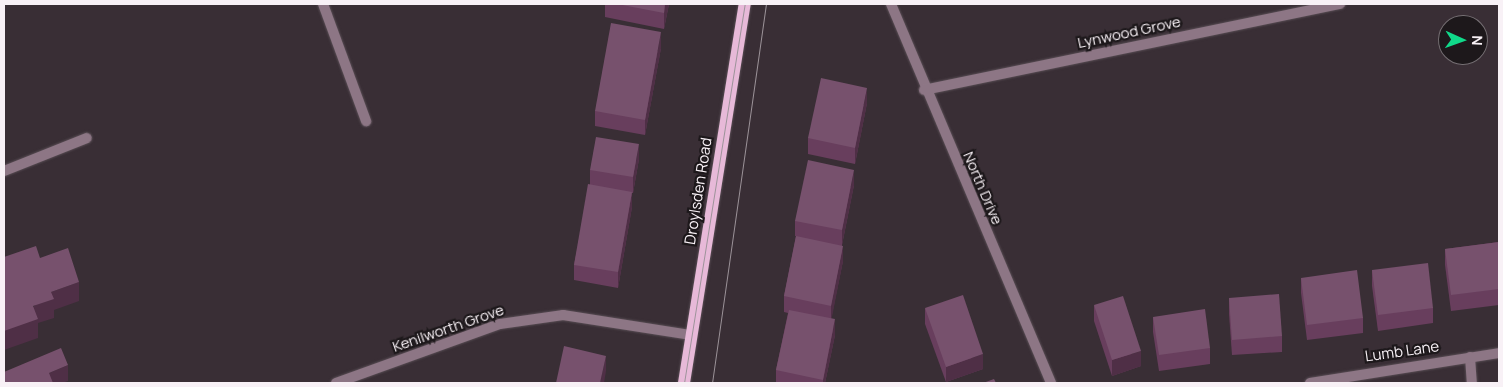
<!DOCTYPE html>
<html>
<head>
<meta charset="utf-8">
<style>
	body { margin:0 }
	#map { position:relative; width:1503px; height:387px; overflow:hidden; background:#392e35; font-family:Manrope,sans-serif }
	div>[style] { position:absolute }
	.roads { filter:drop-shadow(0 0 1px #584d54) drop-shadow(0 0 1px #584d54) }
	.lane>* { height:10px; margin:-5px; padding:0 5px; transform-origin:5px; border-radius:5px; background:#8d7685 }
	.street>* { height:10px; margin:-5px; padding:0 5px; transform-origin:5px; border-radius:5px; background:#8d7685 }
	.primary>* { height:12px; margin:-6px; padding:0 6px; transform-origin:6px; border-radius:6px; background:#e7b9d8 }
	.tram>* { height:1px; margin:-0.5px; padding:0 0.5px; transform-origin:0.5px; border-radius:0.5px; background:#9c9399 }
	.wall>* { inset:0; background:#683e5d }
	.shaded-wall>* { inset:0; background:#4f2f46 }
	.building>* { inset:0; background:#77516d }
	span { translate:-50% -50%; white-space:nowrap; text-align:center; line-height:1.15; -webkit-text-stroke:4.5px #1d181b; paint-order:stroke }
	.street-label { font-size:15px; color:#f8f1f6 }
	.frame { position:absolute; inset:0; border:5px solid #f8f1f6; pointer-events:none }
	.north { position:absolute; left:1438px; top:15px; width:50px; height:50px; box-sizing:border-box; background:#1d181b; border:1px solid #756f73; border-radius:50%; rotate:92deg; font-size:14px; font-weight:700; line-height:20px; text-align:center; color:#f8f1f6 }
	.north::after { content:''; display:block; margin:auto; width:18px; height:22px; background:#10d98a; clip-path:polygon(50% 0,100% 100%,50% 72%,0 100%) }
</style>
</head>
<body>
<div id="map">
	<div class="roads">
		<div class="lane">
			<div style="left:1470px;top:357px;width:26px;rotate:86deg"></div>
		</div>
		<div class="street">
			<div style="left:323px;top:4px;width:125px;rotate:69.8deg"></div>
			<div style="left:891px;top:4px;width:411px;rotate:67.1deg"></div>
			<div style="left:924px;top:90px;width:425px;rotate:-11.7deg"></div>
			<div style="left:4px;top:171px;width:89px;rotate:-21.7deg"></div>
			<div style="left:336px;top:383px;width:174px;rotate:-19.8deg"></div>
			<div style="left:500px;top:324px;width:64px;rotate:-8.1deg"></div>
			<div style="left:563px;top:315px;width:130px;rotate:8.9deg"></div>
			<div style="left:1310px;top:383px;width:191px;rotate:-9deg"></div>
		</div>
		<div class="primary">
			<div style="left:684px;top:383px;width:384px;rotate:-80.9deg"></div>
		</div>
	</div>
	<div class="tram">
		<div style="left:684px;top:383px;width:384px;rotate:-80.9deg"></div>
		<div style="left:712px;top:383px;width:383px;rotate:-81.9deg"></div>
	</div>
	<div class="wall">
		<div style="clip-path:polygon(605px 4px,669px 4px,664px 29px,605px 17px)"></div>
		<div style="clip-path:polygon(661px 48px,645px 135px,595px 126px,595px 111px)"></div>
		<div style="clip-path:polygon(867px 103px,855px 164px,808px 154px,808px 138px)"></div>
		<div style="clip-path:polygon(639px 159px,633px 193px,632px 193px,632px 207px,618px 288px,574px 280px,574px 265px,590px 185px,590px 170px)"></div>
		<div style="clip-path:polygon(854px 185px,842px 245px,843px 261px,831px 319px,835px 335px,825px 383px,776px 383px,776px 370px,788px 313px,784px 312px,784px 296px,796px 236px,795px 236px,795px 221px)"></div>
		<div style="clip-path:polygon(1499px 242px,1499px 305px,1451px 311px,1445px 265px,1445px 249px)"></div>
		<div style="clip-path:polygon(1372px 270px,1433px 308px,1433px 323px,1378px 331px,1372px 286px)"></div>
		<div style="clip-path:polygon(1301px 278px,1363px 318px,1363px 333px,1307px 340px,1301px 293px)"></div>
		<div style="clip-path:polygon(1229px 298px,1282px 336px,1282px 352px,1232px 355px,1229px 314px)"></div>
		<div style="clip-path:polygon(1094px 305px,1141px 366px,1112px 376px,1094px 321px)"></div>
		<div style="clip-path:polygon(925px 308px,983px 369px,946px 382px,925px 324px)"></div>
		<div style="clip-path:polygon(1153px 317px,1210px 348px,1210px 364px,1159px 371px,1153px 332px)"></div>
	</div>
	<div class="shaded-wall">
		<div style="clip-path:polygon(665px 4px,669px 4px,664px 29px,664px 13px)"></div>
		<div style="clip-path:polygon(661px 32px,661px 48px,645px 135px,645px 120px)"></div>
		<div style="clip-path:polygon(867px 88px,867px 103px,855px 164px,855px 148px)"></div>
		<div style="clip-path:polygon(639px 144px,639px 159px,633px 193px,633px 177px)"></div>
		<div style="clip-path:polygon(854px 170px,854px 185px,842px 245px,842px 230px)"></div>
		<div style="clip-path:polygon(632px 192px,632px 207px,618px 288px,618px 272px)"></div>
		<div style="clip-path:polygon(843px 246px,843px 261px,831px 322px,831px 306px)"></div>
		<div style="clip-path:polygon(79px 282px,79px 301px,54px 310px,54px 318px,38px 323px,38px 338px,4px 350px,4px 331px,51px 292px)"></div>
		<div style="clip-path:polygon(835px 319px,835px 335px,825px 383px,823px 383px,823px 380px)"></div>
		<div style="clip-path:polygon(1141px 351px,1141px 366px,1112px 376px,1112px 360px)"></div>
		<div style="clip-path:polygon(983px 354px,983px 369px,946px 382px,946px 367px)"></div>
		<div style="clip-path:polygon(606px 356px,606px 371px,604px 383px,600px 383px)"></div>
		<div style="clip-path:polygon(68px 365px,68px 381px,62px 383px,49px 383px,49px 373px)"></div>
	</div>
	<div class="building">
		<div style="clip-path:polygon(617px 4px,665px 4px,664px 13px)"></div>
		<div style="clip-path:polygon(611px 23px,661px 32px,645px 120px,595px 111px)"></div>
		<div style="clip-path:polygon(821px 78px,867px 88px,855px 148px,808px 138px)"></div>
		<div style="clip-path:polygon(596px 137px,639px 144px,633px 177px,590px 170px)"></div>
		<div style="clip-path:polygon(808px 160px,854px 170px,842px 230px,795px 221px)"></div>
		<div style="clip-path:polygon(588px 184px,632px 192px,618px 272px,574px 265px)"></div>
		<div style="clip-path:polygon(796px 236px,843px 246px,831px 306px,784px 296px)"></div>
		<div style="clip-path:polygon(1499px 242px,1499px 289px,1451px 295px,1445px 249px)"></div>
		<div style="clip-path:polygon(36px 246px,40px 258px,68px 248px,79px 282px,51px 292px,54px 299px,33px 306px,38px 319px,4px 331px,4px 257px)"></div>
		<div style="clip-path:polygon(1428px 263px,1433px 308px,1378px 315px,1372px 270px)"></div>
		<div style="clip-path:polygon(1357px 270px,1363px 318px,1307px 325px,1301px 278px)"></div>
		<div style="clip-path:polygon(1279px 294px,1282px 336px,1232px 340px,1229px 298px)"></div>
		<div style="clip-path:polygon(963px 295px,983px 354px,946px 367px,925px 308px)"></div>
		<div style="clip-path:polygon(1123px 296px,1141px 351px,1112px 360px,1094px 305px)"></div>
		<div style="clip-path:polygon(1205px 309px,1210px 348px,1159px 355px,1153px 317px)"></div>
		<div style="clip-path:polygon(789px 310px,835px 319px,823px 380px,776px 370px)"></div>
		<div style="clip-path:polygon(564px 346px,606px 356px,600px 383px,556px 383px)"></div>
		<div style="clip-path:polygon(61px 348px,68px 365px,49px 373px,53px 383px,4px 383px,4px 372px)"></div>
		<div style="clip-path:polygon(994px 379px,996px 383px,983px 383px)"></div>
	</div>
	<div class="street-label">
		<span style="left:1129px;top:32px;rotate:-12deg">Lynwood Grove</span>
		<span style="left:983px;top:188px;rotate:67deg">North Drive</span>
		<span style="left:698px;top:191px;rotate:-81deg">Droylsden Road</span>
		<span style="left:448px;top:328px;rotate:-19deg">Kenilworth Grove</span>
		<span style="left:1402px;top:351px;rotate:-8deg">Lumb Lane</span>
	</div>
	<div class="frame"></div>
	<div class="north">N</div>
</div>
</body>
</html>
